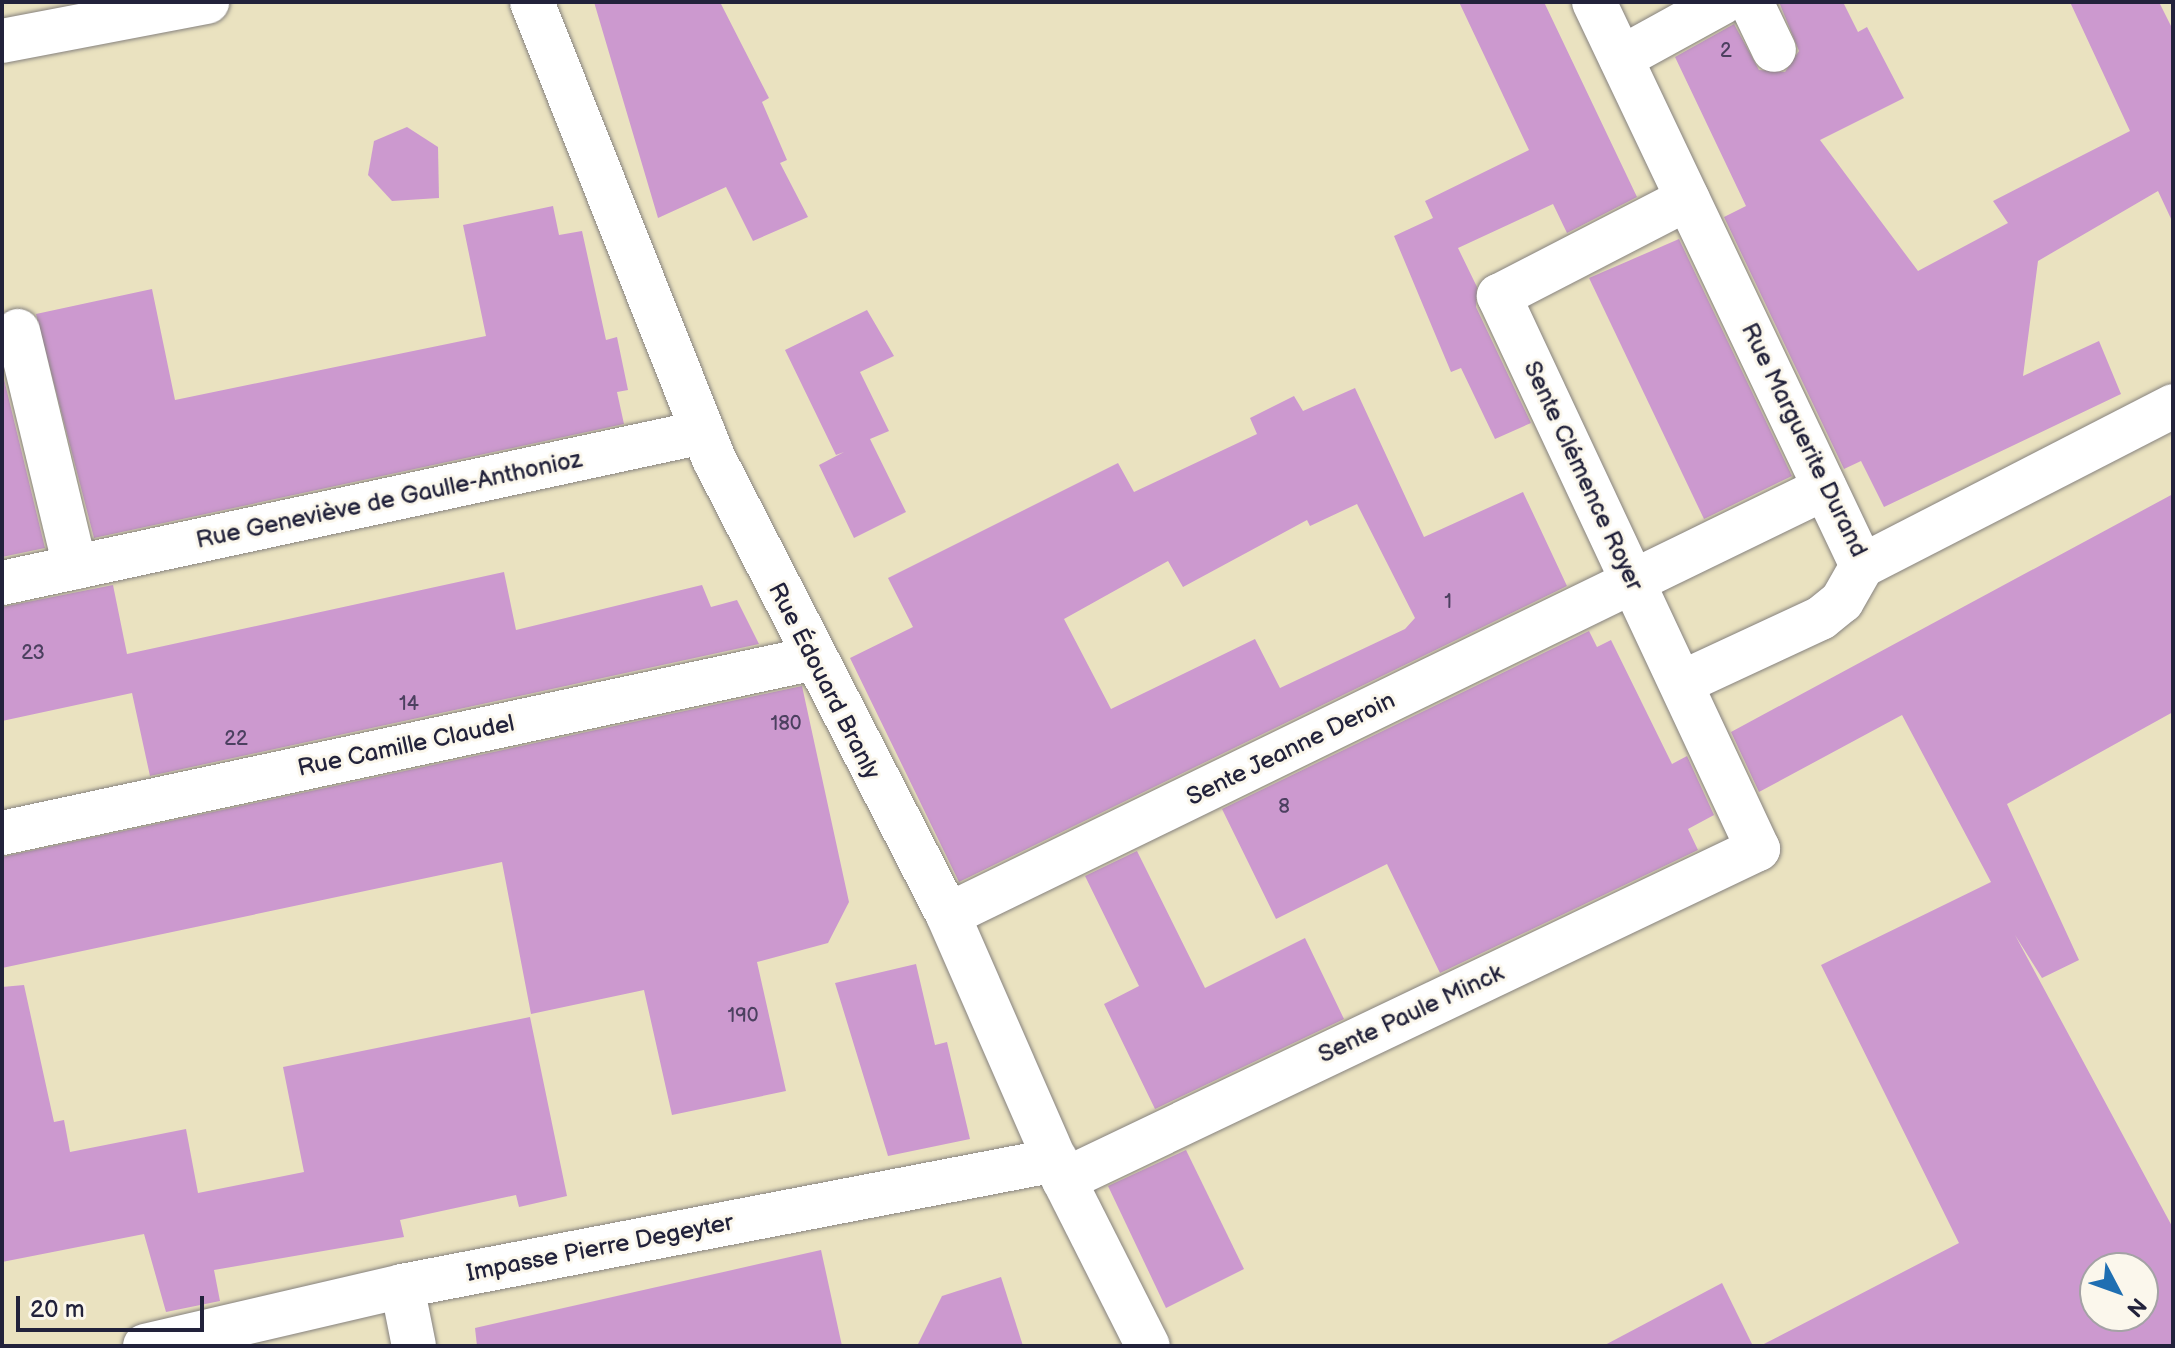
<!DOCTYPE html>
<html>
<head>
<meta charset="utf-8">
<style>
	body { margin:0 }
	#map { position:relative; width:2175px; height:1348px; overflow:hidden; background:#eae2c0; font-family:"Balsamiq Sans",sans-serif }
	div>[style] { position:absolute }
	.building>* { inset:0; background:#cc99cf }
	.roads { filter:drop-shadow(0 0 2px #86827e) drop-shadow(0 0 2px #86827e) }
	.street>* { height:44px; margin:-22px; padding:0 22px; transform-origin:22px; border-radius:22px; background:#fff }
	span { translate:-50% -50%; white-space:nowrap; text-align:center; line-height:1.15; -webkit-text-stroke:6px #fbf7ec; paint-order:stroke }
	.number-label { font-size:20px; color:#4c4060 }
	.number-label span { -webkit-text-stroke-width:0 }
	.street-label { font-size:24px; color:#22223b }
	.frame { position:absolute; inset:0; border:4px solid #22223b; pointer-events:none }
	.north { position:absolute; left:2079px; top:1252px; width:80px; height:80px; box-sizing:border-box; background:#fbf7ec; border:2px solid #a4a2a5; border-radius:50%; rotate:131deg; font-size:22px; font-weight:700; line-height:32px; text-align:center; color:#22223b }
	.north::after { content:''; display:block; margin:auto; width:28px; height:36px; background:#1f6fb2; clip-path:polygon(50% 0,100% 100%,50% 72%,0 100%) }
	.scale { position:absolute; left:16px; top:1296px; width:188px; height:36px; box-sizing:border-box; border:4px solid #22223b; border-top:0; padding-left:10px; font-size:24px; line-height:28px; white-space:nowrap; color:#22223b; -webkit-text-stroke:6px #fbf7ec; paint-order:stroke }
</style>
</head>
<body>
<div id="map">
	<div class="building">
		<div style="clip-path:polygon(594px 2px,720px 2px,769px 98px,762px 102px,787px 160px,780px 163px,808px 217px,753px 241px,726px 187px,658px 218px)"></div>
		<div style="clip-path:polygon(1459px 2px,1544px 2px,1637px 197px,1567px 233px,1553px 204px,1458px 248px,1477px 287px,1476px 307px,1531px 423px,1495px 439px,1461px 368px,1451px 372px,1394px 236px,1433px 218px,1425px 201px,1529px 150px)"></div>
		<div style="clip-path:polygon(1779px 2px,1843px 2px,1858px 32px,1867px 27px,1904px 98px,1820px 140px,1918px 271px,2008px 223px,1993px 201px,2130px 131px,2070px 2px,2159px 2px,2173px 30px,2173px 223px,2158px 191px,2038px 261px,2023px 376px,2099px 341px,2121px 394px,1884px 507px,1861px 461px,1844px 469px,1724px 217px,1746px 206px,1675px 57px,1734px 24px,1759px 70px,1785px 72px,1799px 51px)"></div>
		<div style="clip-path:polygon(407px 127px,438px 147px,439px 198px,392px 201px,368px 175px,374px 141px)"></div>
		<div style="clip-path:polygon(553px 206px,559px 235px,582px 231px,606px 340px,617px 337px,628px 390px,617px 392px,624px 424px,94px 538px,36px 314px,152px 289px,175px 400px,486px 336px,463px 225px)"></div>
		<div style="clip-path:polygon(1679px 239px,1792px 476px,1704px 519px,1589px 278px)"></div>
		<div style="clip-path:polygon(867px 310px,894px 356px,860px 372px,889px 431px,870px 439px,906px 512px,854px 538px,819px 465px,844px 452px,836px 455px,785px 350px)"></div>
		<div style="clip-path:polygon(2px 371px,45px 548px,2px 557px)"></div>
		<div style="clip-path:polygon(evenodd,1355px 388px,1424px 537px,1523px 492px,1567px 586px,959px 882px,850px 658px,913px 627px,888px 578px,1118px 463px,1134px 492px,1257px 434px,1250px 418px,1294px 396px,1303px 411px,1355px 388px,1357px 504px,1415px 618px,1405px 629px,1280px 688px,1255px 639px,1111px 709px,1064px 619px,1168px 561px,1183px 587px,1307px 520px,1310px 526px,1357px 504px)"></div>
		<div style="clip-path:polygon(evenodd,2173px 494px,2173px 712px,2007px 804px,2079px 960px,2042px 978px,2015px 935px,2173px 1228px,2173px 1346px,1760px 1346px,1959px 1243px,1821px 965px,1991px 882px,1902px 715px,1759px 792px,1731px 732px,2173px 494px,2095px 1268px,2143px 1268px,2143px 1316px,2095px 1316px,2095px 1268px)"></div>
		<div style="clip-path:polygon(504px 572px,516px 630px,702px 585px,711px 607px,737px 600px,759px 644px,150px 776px,132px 693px,2px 721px,2px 607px,113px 585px,127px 654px)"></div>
		<div style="clip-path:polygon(1589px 631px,1597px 647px,1611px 640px,1672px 764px,1687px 756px,1714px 815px,1688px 829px,1698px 850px,1440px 973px,1387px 864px,1276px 919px,1222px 809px)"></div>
		<div style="clip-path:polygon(802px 686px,849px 902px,828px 943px,757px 962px,786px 1091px,672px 1115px,644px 990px,531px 1014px,502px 862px,2px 968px,2px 857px)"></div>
		<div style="clip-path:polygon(1137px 851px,1205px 988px,1305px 938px,1344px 1019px,1155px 1109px,1104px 1004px,1139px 986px,1085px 876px)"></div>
		<div style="clip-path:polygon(916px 964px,935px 1045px,947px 1042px,970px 1139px,888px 1156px,835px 983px)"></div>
		<div style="clip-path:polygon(24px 985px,54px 1122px,64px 1120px,70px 1152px,186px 1129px,198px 1193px,304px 1172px,283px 1067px,530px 1017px,567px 1196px,519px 1207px,516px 1195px,400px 1220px,404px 1237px,214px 1270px,220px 1301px,166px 1312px,144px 1234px,2px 1262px,2px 987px)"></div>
		<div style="clip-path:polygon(1186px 1150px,1244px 1269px,1166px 1308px,1108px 1186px)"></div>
		<div style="clip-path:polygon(821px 1250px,842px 1346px,477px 1346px,475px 1328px)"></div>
		<div style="clip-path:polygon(1001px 1277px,1023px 1346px,917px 1346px,942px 1296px)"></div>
		<div style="clip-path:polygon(1722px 1283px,1753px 1346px,1603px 1346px)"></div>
	</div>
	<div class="roads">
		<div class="street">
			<div style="left:532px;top:2px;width:492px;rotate:68.3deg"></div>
			<div style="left:714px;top:459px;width:513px;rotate:62.84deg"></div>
			<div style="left:948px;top:915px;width:289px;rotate:66.4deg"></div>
			<div style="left:1064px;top:1180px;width:186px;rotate:63.2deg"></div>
			<div style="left:1594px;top:2px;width:624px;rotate:64.58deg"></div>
			<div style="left:1862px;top:566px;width:350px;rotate:-27.2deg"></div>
			<div style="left:1751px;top:2px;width:53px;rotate:64.4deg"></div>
			<div style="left:2px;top:41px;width:209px;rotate:-10.8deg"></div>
			<div style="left:1621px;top:58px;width:116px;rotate:-28.8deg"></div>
			<div style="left:18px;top:331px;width:243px;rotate:76.4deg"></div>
			<div style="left:2px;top:583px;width:717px;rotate:-12.16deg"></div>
			<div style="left:1681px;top:683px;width:154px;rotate:-24.9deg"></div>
			<div style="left:1821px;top:618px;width:27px;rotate:-39deg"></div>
			<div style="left:1842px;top:601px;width:40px;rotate:-60.3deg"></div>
			<div style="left:2px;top:833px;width:827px;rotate:-12.15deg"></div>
			<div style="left:948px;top:915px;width:975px;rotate:-25.96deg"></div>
			<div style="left:1064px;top:1180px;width:769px;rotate:-25.5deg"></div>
			<div style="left:1758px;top:849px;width:611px;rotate:-115.1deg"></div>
			<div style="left:1499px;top:296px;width:212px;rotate:-27.3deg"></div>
			<div style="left:402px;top:1286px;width:61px;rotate:78.7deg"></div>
			<div style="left:145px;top:1346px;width:264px;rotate:-13.1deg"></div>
			<div style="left:402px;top:1286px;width:666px;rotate:-10.91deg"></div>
		</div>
	</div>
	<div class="number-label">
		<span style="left:1726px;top:51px">2</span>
		<span style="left:1448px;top:602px">1</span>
		<span style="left:33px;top:653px">23</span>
		<span style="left:409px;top:704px">14</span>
		<span style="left:786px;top:724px">180</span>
		<span style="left:236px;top:739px">22</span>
		<span style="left:1284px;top:807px">8</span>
		<span style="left:743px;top:1016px">190</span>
	</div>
	<div class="street-label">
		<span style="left:1804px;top:440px;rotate:64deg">Rue Marguerite Durand</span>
		<span style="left:1583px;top:476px;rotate:65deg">Sente Clémence Royer</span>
		<span style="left:389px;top:500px;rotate:-12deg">Rue Geneviève de Gaulle-Anthonioz</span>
		<span style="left:824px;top:681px;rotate:63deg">Rue Édouard Branly</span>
		<span style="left:406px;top:746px;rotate:-12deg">Rue Camille Claudel</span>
		<span style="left:1291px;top:749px;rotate:-26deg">Sente Jeanne Deroin</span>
		<span style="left:1411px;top:1014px;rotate:-25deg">Sente Paule Minck</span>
		<span style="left:600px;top:1248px;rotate:-11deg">Impasse Pierre Degeyter</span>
	</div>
	<div class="frame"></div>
	<div class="north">N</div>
	<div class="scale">20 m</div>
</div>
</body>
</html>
